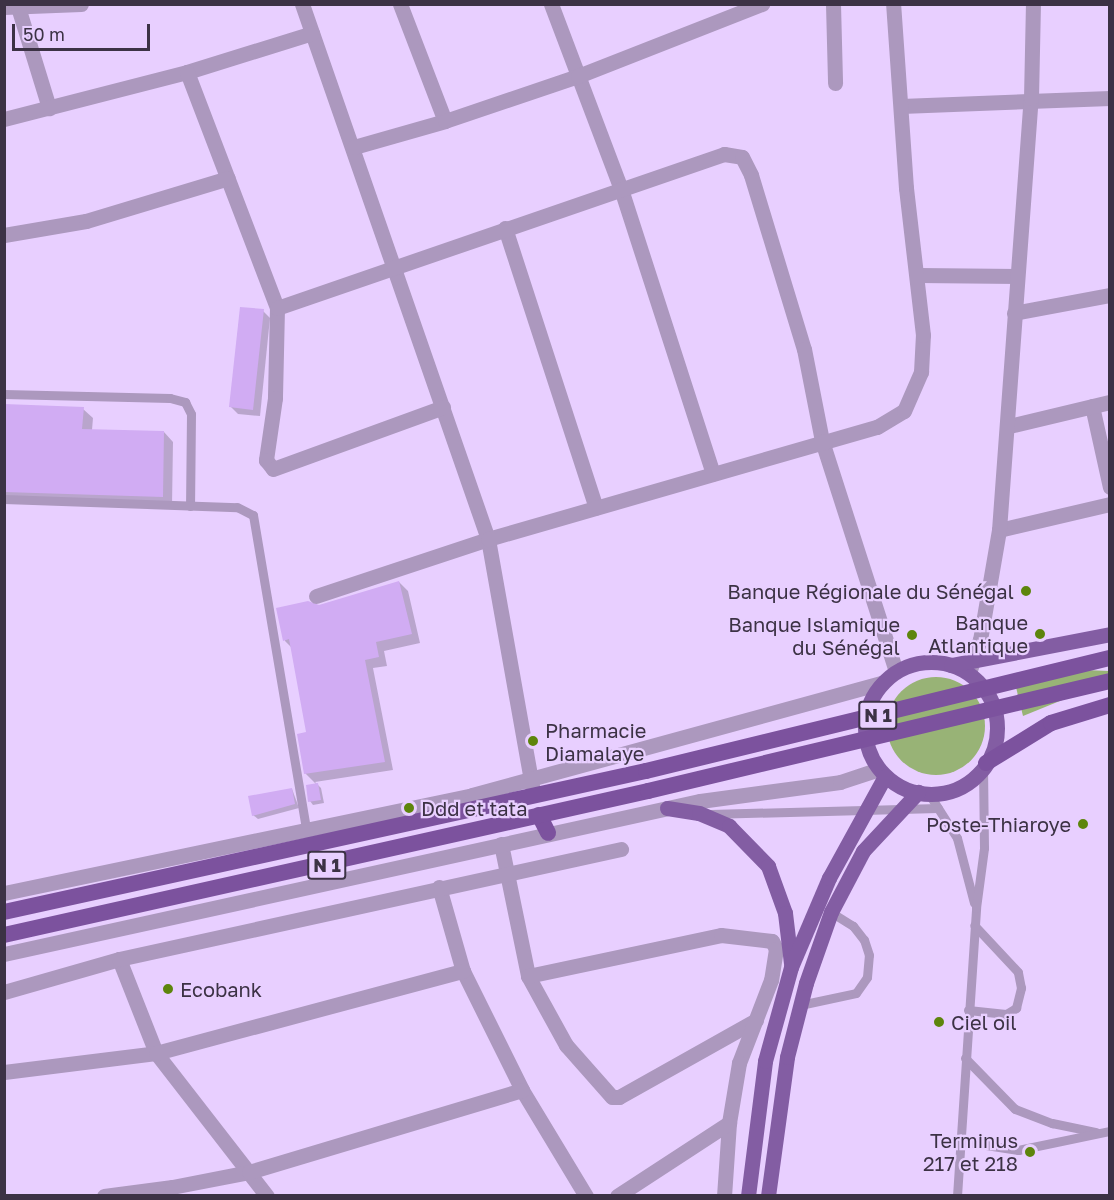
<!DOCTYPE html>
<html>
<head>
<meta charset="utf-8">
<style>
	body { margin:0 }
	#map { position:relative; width:1114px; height:1200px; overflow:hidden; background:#e8cfff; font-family:"Golos Text",sans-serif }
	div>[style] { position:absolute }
	.green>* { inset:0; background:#98b376 }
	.round { border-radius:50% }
	.shadow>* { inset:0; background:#0003 }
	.building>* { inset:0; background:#d1acf3 }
	.service>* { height:9px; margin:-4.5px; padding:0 4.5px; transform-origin:4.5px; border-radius:4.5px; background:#ac98be }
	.minor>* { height:15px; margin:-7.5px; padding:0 7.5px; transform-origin:7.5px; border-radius:7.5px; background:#ac98be }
	.tertiary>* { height:15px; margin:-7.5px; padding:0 7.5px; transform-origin:7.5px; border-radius:7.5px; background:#ac98be }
	.primary>* { height:15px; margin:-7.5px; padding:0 7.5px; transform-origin:7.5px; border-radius:7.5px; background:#835da3 }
	.primary>.ring { margin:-7.5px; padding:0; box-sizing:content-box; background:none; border:15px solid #835da3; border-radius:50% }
	.trunk>* { height:16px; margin:-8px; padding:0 8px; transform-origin:8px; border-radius:8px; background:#7c529e }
	.trunk-bridge>* { height:16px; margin:-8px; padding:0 8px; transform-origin:8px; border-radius:8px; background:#7c529e }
	.dots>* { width:16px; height:16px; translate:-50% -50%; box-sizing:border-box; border:3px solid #e8cfff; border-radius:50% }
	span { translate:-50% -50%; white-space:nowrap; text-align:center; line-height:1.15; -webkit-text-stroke:4.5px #e8cfff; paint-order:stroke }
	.shield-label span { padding:2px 4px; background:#e8cfff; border:2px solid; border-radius:4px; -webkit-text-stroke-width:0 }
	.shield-label { font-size:18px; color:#3c3245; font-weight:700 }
	.poi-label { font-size:20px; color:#3c3245 }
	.right { translate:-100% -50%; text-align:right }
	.left { translate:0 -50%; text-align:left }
	.frame { position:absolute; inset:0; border:6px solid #3c3245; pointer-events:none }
	.scale { position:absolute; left:12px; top:24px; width:138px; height:27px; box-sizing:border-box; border:3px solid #3c3245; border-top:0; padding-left:8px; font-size:18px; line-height:21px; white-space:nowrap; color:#3c3245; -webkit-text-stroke:4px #e8cfff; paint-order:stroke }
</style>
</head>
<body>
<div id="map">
	<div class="green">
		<div style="clip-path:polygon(1062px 669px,1109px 671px,1109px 681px,1023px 716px,1014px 679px)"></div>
		<div class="round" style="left:887px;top:677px;width:98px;height:98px"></div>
	</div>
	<div class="shadow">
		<div style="clip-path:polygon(263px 311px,270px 318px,260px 416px,238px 414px,231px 407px)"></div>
		<div style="clip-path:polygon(4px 405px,83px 409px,93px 418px,92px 430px,164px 432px,173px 442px,172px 506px,4px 500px)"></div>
		<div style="clip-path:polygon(399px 582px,408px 591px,420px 643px,384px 651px,387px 666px,373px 668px,393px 770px,315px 782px,321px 788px,324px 803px,313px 805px,310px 801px,316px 784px,305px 773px,308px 734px,292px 648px,285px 641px,277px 610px,319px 607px)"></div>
		<div style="clip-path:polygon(292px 789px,299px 808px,258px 819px,253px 815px)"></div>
	</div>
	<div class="building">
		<div style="clip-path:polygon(240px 307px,264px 309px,253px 410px,229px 407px)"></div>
		<div style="clip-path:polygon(4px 404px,84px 407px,82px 429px,164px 431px,163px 497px,4px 492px)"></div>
		<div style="clip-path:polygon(399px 581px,412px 634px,376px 642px,379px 657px,365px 660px,385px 762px,304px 774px,297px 734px,306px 732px,289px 639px,283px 641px,276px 608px,308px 601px,319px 605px)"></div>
		<div style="clip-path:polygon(318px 783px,321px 800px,308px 802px,306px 785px)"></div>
		<div style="clip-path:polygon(292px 788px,295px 804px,252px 816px,248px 796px)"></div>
	</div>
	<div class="service">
		<div style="left:4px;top:394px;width:166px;rotate:1.4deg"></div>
		<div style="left:170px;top:398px;width:16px;rotate:15deg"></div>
		<div style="left:185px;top:402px;width:13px;rotate:63deg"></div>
		<div style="left:191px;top:414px;width:92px;rotate:90.6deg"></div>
		<div style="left:4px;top:499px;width:233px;rotate:2deg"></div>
		<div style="left:237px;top:507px;width:18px;rotate:27deg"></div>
		<div style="left:253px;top:515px;width:324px;rotate:80.4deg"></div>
		<div style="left:929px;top:794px;width:52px;rotate:57.5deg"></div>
		<div style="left:957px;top:838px;width:67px;rotate:75.3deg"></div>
		<div style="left:710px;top:814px;width:228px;rotate:-1.5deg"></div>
		<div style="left:800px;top:1005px;width:57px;rotate:-12.1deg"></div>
		<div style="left:856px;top:993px;width:19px;rotate:-55deg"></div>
		<div style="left:867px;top:977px;width:22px;rotate:-85deg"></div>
		<div style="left:869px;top:955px;width:16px;rotate:-108deg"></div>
		<div style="left:864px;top:940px;width:18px;rotate:-128deg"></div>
		<div style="left:853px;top:926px;width:26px;rotate:-148deg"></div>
		<div style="left:968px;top:1010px;width:38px;rotate:6deg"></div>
		<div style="left:1006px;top:1014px;width:12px;rotate:-31deg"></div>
		<div style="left:1016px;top:1008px;width:21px;rotate:-76deg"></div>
		<div style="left:1021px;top:988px;width:16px;rotate:-101deg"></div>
		<div style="left:1018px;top:972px;width:64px;rotate:-133.1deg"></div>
		<div style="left:965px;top:1058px;width:71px;rotate:45.6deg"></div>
		<div style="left:1015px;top:1109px;width:40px;rotate:21deg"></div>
		<div style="left:1052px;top:1123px;width:45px;rotate:11.6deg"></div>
		<div style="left:960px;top:1141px;width:59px;rotate:8.8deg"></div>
		<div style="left:1018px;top:1150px;width:94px;rotate:-11.7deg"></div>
		<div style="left:957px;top:1196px;width:289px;rotate:-86.2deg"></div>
		<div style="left:976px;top:908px;width:61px;rotate:-82.4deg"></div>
		<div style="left:984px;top:848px;width:80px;rotate:-90.7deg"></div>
	</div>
	<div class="minor">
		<div style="left:302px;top:4px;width:566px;rotate:70.83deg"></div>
		<div style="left:488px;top:539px;width:256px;rotate:79.9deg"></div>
		<div style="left:400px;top:4px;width:125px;rotate:69deg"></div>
		<div style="left:551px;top:4px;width:198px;rotate:69.3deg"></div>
		<div style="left:621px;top:189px;width:299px;rotate:72.1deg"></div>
		<div style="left:833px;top:4px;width:79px;rotate:88.5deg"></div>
		<div style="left:4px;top:7px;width:77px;rotate:-2.2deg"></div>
		<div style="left:18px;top:7px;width:106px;rotate:72.9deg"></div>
		<div style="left:187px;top:72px;width:131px;rotate:-17.3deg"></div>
		<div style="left:901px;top:106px;width:209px;rotate:-2.2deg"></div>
		<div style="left:4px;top:119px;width:189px;rotate:-14.4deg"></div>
		<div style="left:187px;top:72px;width:253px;rotate:69.1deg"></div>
		<div style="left:277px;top:308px;width:90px;rotate:91.3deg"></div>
		<div style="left:275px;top:398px;width:63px;rotate:98.3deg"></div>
		<div style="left:266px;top:460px;width:11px;rotate:52deg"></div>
		<div style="left:273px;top:469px;width:181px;rotate:-20deg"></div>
		<div style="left:354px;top:147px;width:95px;rotate:-15.9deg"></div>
		<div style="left:445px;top:121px;width:140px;rotate:-18.7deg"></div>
		<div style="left:578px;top:76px;width:198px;rotate:-21.4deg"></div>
		<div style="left:505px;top:228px;width:294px;rotate:72deg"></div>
		<div style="left:4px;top:235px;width:83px;rotate:-9.7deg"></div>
		<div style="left:86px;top:221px;width:148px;rotate:-16.8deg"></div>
		<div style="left:918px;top:275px;width:99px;rotate:0.6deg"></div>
		<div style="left:277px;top:308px;width:473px;rotate:-19deg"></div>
		<div style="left:724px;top:154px;width:18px;rotate:9deg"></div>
		<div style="left:742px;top:157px;width:20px;rotate:63deg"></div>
		<div style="left:751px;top:175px;width:182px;rotate:73.1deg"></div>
		<div style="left:804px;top:349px;width:94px;rotate:78.9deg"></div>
		<div style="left:822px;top:441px;width:242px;rotate:72.2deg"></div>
		<div style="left:1014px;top:313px;width:98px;rotate:-10.6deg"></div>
		<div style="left:1092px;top:406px;width:83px;rotate:77.5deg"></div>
		<div style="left:1009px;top:426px;width:104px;rotate:-13.4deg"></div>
		<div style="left:999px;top:530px;width:114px;rotate:-13.2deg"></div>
		<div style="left:316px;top:596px;width:181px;rotate:-18.3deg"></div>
		<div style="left:488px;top:539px;width:405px;rotate:-16.1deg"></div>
		<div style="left:877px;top:427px;width:31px;rotate:-31deg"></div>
		<div style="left:904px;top:411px;width:43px;rotate:-66.4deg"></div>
		<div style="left:921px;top:372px;width:37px;rotate:-87deg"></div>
		<div style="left:923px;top:335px;width:148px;rotate:-96.6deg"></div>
		<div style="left:906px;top:188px;width:184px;rotate:-94deg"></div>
		<div style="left:969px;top:673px;width:35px;rotate:-72deg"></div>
		<div style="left:980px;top:640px;width:112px;rotate:-80.2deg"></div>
		<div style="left:999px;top:530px;width:433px;rotate:-85.8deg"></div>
		<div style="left:1031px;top:98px;width:94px;rotate:-88.8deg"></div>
		<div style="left:501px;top:844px;width:135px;rotate:78.4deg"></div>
		<div style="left:528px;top:976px;width:79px;rotate:61.2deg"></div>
		<div style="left:566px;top:1045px;width:69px;rotate:48.5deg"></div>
		<div style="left:612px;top:1097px;width:7px"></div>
		<div style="left:619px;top:1097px;width:157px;rotate:-29.3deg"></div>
		<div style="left:439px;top:887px;width:87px;rotate:74.1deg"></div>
		<div style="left:463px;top:971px;width:133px;rotate:63.6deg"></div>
		<div style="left:522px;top:1090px;width:124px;rotate:58.9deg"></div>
		<div style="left:119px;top:959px;width:101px;rotate:68.5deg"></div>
		<div style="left:156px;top:1053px;width:181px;rotate:52.2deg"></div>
		<div style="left:528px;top:976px;width:197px;rotate:-12deg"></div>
		<div style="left:721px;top:935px;width:51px;rotate:6.7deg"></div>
		<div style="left:772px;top:941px;width:9px;rotate:63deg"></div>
		<div style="left:776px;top:949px;width:31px;rotate:99deg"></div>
		<div style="left:771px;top:980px;width:89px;rotate:111.1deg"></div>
		<div style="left:739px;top:1063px;width:61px;rotate:99.5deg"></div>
		<div style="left:729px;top:1123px;width:73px;rotate:93.9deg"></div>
		<div style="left:4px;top:992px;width:120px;rotate:-16deg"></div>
		<div style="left:119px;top:959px;width:514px;rotate:-12.36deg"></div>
		<div style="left:4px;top:1072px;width:153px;rotate:-7.1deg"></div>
		<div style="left:156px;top:1053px;width:318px;rotate:-15deg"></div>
		<div style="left:104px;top:1196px;width:69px;rotate:-7.5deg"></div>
		<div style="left:172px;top:1187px;width:78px;rotate:-11deg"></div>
		<div style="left:249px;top:1172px;width:285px;rotate:-16.7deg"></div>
		<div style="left:617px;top:1196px;width:134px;rotate:-33.1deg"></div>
	</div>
	<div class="tertiary">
		<div style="left:4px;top:893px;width:478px;rotate:-11.8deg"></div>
		<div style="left:472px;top:795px;width:425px;rotate:-15.3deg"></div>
		<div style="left:4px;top:954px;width:713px;rotate:-12.4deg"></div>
		<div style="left:700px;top:801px;width:141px;rotate:-7.7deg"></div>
		<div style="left:840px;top:782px;width:41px;rotate:-18.4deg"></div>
	</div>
	<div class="primary">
		<div class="ring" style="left:865px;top:662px;width:117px;height:117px"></div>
		<div style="left:951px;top:665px;width:162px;rotate:-11deg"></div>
		<div style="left:667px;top:808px;width:32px;rotate:9deg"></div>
		<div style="left:699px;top:813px;width:33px;rotate:23deg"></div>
		<div style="left:729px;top:826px;width:56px;rotate:45.7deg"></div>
		<div style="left:768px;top:866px;width:50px;rotate:70.1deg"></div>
		<div style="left:785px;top:913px;width:50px;rotate:83.2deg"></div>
		<div style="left:748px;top:1196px;width:136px;rotate:-82.8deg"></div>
		<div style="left:765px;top:1061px;width:98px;rotate:-74.5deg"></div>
		<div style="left:791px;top:967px;width:97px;rotate:-66.9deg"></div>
		<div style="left:829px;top:878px;width:116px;rotate:-61.2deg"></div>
		<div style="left:768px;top:1196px;width:140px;rotate:-82.2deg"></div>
		<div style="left:787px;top:1057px;width:76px;rotate:-75.6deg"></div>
		<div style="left:806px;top:983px;width:75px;rotate:-70.6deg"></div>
		<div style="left:831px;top:912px;width:69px;rotate:-62.3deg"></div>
		<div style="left:863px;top:851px;width:81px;rotate:-47deg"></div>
	</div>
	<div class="trunk">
		<div style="left:986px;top:763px;width:76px;rotate:-31.6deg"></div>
		<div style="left:1051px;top:723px;width:62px;rotate:-17deg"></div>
		<div style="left:539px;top:815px;width:20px;rotate:63deg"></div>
		<div style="left:4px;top:912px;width:657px;rotate:-12.39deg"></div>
		<div style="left:4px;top:935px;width:660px;rotate:-12.6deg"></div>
	</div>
	<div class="trunk-bridge">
		<div style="left:646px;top:771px;width:478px;rotate:-13.7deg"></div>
		<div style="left:648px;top:791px;width:475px;rotate:-13.4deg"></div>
	</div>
	<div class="dots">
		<div style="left:1026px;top:591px;background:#5d850c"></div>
		<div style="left:1040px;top:634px;background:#5d850c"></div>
		<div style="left:912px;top:635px;background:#5d850c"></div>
		<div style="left:533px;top:741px;background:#5d850c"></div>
		<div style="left:409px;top:808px;background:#5d850c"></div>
		<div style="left:1083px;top:824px;background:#5d850c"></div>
		<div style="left:168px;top:989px;background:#5d850c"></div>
		<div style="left:939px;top:1022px;background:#5d850c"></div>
		<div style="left:1030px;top:1152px;background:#5d850c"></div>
	</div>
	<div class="shield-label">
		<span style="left:878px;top:715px">N 1</span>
		<span style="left:327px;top:865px">N 1</span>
	</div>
	<div class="poi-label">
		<span class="right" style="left:1014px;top:591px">Banque Régionale du Sénégal</span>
		<span class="right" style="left:1028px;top:634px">Banque<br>Atlantique</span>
		<span class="right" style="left:900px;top:636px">Banque Islamique<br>du Sénégal</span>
		<span class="left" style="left:545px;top:742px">Pharmacie<br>Diamalaye</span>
		<span class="left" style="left:421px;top:808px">Ddd et tata</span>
		<span class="right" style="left:1071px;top:824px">Poste-Thiaroye</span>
		<span class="left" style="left:180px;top:989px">Ecobank</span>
		<span class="left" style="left:951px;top:1022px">Ciel oil</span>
		<span class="right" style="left:1018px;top:1152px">Terminus<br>217 et 218</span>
	</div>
	<div class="frame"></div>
	<div class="scale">50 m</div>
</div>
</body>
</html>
